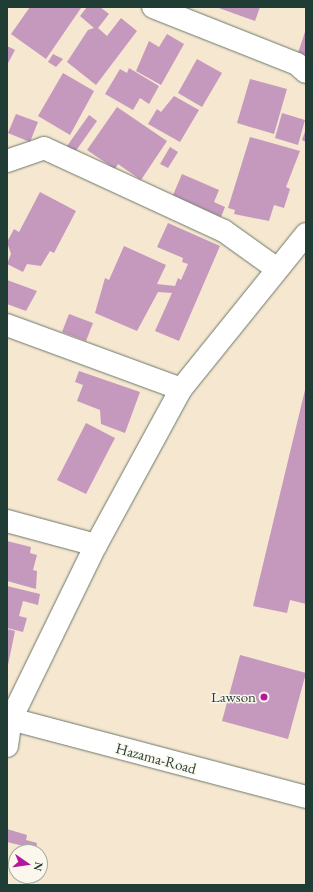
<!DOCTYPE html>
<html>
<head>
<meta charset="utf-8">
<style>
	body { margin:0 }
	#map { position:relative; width:313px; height:892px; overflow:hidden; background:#f6e7d0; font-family:"EB Garamond",serif }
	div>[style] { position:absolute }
	.building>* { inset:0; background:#c598bd }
	.roads { filter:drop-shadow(0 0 1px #6a786b) drop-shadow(0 0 1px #6a786b) }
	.minor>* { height:22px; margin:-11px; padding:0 11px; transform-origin:11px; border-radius:11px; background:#fff }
	.dots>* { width:11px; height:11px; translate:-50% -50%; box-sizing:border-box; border:2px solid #fbf7ec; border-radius:50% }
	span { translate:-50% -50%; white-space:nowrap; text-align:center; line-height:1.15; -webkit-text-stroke:3px #fbf7ec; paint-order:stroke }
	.poi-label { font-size:15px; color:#1f3d34 }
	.right { translate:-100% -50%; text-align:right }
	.street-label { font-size:15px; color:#1f3d34 }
	.frame { position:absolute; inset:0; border:8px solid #1f3d34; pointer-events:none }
	.north { position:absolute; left:8px; top:844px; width:40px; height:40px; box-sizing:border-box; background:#fbf7ec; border:1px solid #a3ada2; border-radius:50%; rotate:103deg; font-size:11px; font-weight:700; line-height:16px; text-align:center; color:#1f3d34 }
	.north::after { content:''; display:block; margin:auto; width:14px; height:18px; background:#b5179e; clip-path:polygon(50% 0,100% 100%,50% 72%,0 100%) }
</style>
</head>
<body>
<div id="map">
	<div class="building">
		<div style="clip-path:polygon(30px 7px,81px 8px,46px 59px,11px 34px)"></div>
		<div style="clip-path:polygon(87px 7px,100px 7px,109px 14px,98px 28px,107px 36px,121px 18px,137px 31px,96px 85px,67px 62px,88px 30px,94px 28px,80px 16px)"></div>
		<div style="clip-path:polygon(216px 7px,260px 7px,255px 21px)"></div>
		<div style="clip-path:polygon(306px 29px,306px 59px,297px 56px)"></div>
		<div style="clip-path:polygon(167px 34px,184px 44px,161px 85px,136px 71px,149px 41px,159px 47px)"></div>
		<div style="clip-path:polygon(7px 46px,15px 50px,7px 65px)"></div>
		<div style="clip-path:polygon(53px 54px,63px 59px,56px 67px,48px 62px)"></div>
		<div style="clip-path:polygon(197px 59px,222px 73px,202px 107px,178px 93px)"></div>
		<div style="clip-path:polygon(129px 68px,159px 86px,149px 104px,140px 98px,133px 110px,105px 94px,120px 69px,127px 73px)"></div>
		<div style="clip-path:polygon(63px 73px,94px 91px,70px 135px,38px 116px)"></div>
		<div style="clip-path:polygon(250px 79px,287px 89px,274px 134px,237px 123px)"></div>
		<div style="clip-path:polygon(174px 96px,199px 110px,180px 142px,148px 124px,157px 109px,161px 112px)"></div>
		<div style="clip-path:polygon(117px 107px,167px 141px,141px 180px,118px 164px,115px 169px,87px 150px)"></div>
		<div style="clip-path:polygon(282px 113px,305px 120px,298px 145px,275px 138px)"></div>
		<div style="clip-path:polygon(16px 114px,38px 122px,30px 142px,8px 133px)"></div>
		<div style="clip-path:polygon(89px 115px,97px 121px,75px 152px,67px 146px)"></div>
		<div style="clip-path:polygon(306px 129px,306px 142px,302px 140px)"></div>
		<div style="clip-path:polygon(250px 137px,300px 151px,286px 187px,290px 189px,284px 208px,274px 205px,269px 221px,234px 214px,235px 210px,228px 208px)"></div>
		<div style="clip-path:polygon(170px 147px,178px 152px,168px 168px,160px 164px)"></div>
		<div style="clip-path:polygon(182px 174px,219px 190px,214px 202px,225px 207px,221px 217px,173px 195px)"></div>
		<div style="clip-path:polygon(40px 192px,76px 211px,54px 253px,50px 251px,41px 266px,27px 264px,23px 272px,7px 264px,11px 254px,7px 242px,14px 229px,19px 232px)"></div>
		<div style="clip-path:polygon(168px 223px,220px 246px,179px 341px,155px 331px,172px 293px,158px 292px,137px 331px,95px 313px,105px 278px,109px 280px,124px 246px,166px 265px,157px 284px,175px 286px,178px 278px,181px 280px,188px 264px,182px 262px,183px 258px,157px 247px)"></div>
		<div style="clip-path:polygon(7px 280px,37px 291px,26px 311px,7px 304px)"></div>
		<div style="clip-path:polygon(69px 314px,93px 323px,86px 341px,62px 332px)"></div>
		<div style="clip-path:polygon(79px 371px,140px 392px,125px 433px,101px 424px,100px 410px,77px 401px,83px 385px,75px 382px)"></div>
		<div style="clip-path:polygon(305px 390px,306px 604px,290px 600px,287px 613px,253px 606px)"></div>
		<div style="clip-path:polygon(86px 423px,115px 438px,86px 494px,57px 480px)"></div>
		<div style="clip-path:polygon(7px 541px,31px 547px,30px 553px,37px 555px,33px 570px,37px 571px,36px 589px,7px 581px)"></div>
		<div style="clip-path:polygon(7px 586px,40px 594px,38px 605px,23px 601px,19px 616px,27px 618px,23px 632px,7px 628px)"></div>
		<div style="clip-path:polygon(7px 629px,15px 631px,8px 665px,7px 665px)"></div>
		<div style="clip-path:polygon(240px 655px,306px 673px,288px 739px,222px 721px)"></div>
		<div style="clip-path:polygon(7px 829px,27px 835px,26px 840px,37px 843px,36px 849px,7px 842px)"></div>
	</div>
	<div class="roads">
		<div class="minor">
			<div style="left:153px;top:7px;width:155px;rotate:21.6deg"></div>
			<div style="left:297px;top:64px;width:12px;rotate:42deg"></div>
			<div style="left:7px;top:161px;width:39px;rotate:-19deg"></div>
			<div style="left:44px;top:148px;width:198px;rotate:24.8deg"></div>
			<div style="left:224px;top:231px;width:65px;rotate:35.6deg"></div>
			<div style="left:7px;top:325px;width:185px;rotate:20.2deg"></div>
			<div style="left:7px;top:521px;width:92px;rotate:15.1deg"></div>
			<div style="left:7px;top:718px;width:309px;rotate:14.8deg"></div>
			<div style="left:7px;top:746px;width:27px;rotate:-82deg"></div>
			<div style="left:11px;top:719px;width:194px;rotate:-64deg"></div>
			<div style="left:96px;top:545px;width:178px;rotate:-61.4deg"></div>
			<div style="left:181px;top:389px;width:199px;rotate:-51.1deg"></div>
		</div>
	</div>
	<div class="dots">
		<div style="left:264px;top:697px;background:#b5179e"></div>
	</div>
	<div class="poi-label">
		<span class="right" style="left:256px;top:697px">Lawson</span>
	</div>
	<div class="street-label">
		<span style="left:156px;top:758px;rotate:15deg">Hazama-Road</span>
	</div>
	<div class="frame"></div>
	<div class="north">N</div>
</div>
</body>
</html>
